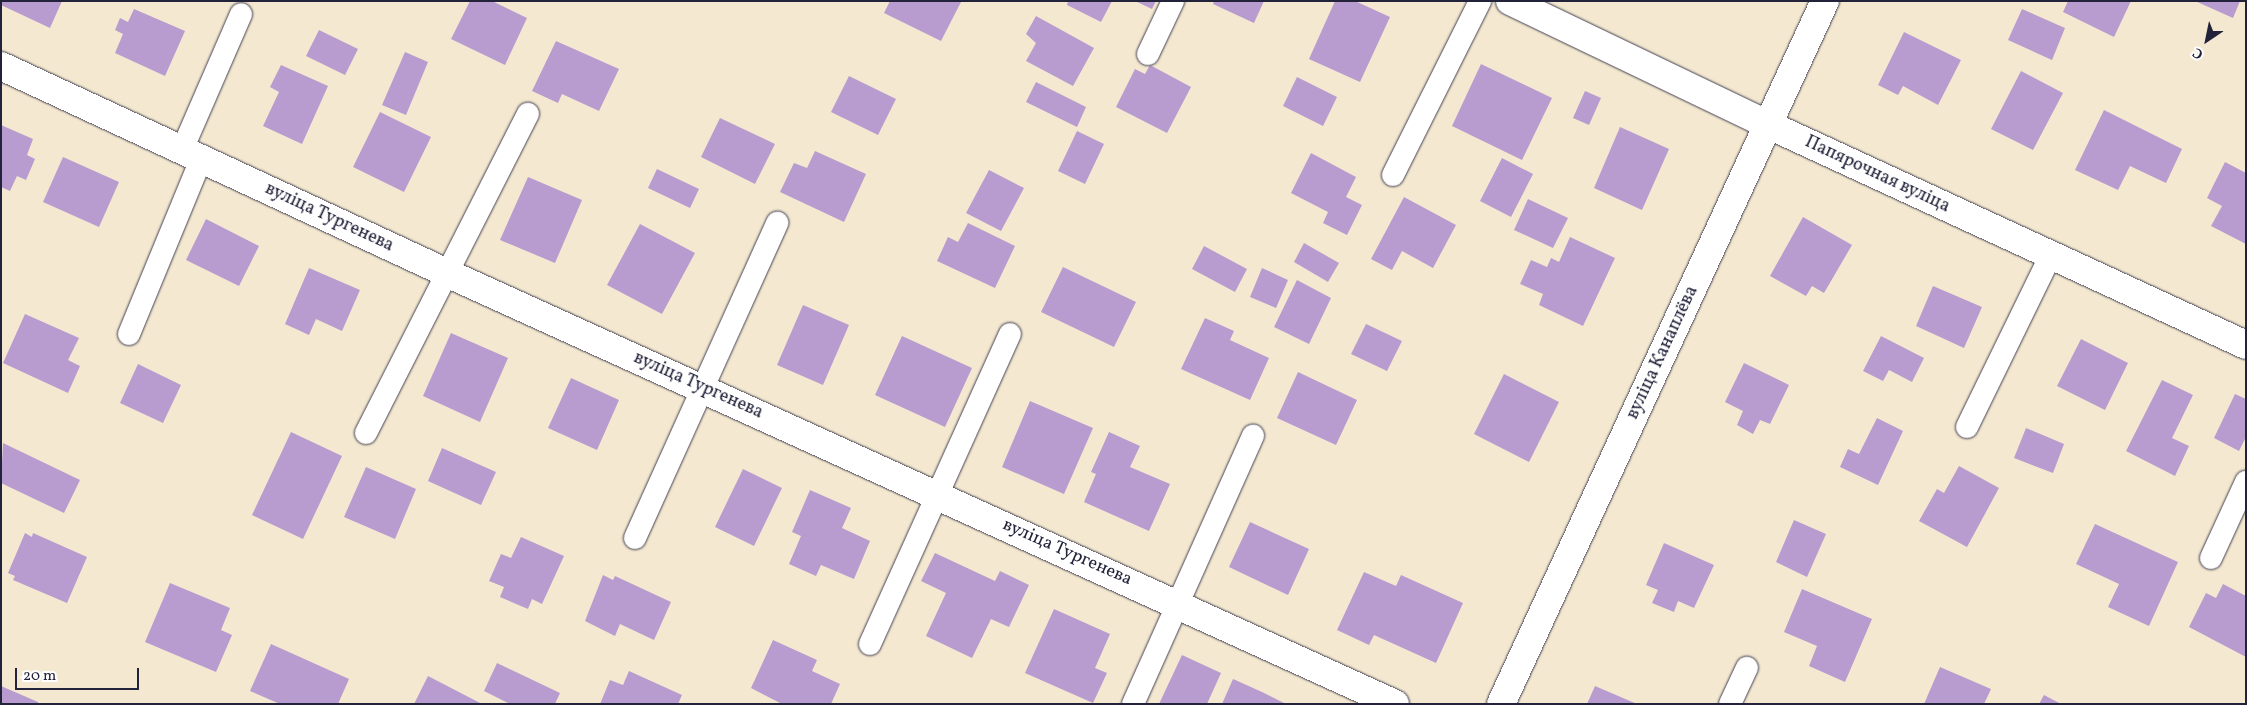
<!DOCTYPE html>
<html>
<head>
<meta charset="utf-8">
<style>
	body { margin:0 }
	#map { position:relative; width:2247px; height:705px; overflow:hidden; background:#f4e8d0; font-family:Vollkorn,serif }
	div>[style] { position:absolute }
	.building>* { inset:0; background:#b89cd0 }
	.roads { filter:drop-shadow(0 0 1px #424051) drop-shadow(0 0 1px #424051) }
	.service>* { height:22px; margin:-11px; padding:0 11px; transform-origin:11px; border-radius:11px; background:#fff }
	.minor>* { height:28px; margin:-14px; padding:0 14px; transform-origin:14px; border-radius:14px; background:#fff }
	span { translate:-50% -50%; white-space:nowrap; text-align:center; line-height:1.15; -webkit-text-stroke:5px #fff; paint-order:stroke }
	.street-label { font-size:18px; color:#22223b }
	.frame { position:absolute; inset:0; border:2px solid #22223b; pointer-events:none }
	.north { position:absolute; left:2182px; top:15px; width:50px; height:50px; -webkit-text-stroke:4px #fff; paint-order:stroke; rotate:214deg; font-size:14px; font-weight:700; line-height:20px; text-align:center; color:#22223b }
	.north::after { content:''; display:block; margin:auto; width:18px; height:22px; background:#22223b; clip-path:polygon(50% 0,100% 100%,50% 72%,0 100%) }
	.scale { position:absolute; left:15px; top:668px; width:124px; height:22px; box-sizing:border-box; border:2px solid #22223b; border-top:0; padding-left:6px; font-size:15px; line-height:18px; white-space:nowrap; color:#22223b; -webkit-text-stroke:4px #fff; paint-order:stroke }
</style>
</head>
<body>
<div id="map">
	<div class="building">
		<div style="clip-path:polygon(2px 1px,62px 1px,50px 28px,1px 5px)"></div>
		<div style="clip-path:polygon(470px 1px,492px 1px,527px 18px,505px 65px,451px 39px)"></div>
		<div style="clip-path:polygon(890px 1px,960px 1px,961px 2px,941px 41px,884px 13px)"></div>
		<div style="clip-path:polygon(1068px 1px,1112px 1px,1101px 22px,1067px 5px)"></div>
		<div style="clip-path:polygon(1135px 1px,1156px 1px,1152px 9px)"></div>
		<div style="clip-path:polygon(1214px 1px,1264px 1px,1254px 23px,1213px 4px)"></div>
		<div style="clip-path:polygon(1335px 1px,1355px 1px,1390px 17px,1360px 82px,1309px 59px)"></div>
		<div style="clip-path:polygon(2068px 1px,2131px 1px,2114px 37px,2063px 12px)"></div>
		<div style="clip-path:polygon(2195px 1px,2240px 1px,2233px 18px)"></div>
		<div style="clip-path:polygon(134px 9px,185px 31px,165px 76px,115px 53px,123px 34px,115px 30px,120px 18px,128px 22px)"></div>
		<div style="clip-path:polygon(2022px 9px,2065px 28px,2052px 60px,2008px 40px)"></div>
		<div style="clip-path:polygon(1036px 16px,1094px 48px,1073px 86px,1026px 61px,1036px 43px,1026px 34px)"></div>
		<div style="clip-path:polygon(319px 30px,358px 49px,345px 75px,306px 56px)"></div>
		<div style="clip-path:polygon(1904px 32px,1961px 60px,1938px 105px,1903px 86px,1898px 95px,1878px 85px)"></div>
		<div style="clip-path:polygon(556px 41px,619px 69px,599px 111px,562px 94px,558px 103px,532px 91px)"></div>
		<div style="clip-path:polygon(405px 52px,428px 62px,406px 115px,382px 105px)"></div>
		<div style="clip-path:polygon(1481px 64px,1552px 98px,1522px 160px,1452px 126px)"></div>
		<div style="clip-path:polygon(281px 65px,328px 86px,302px 144px,263px 126px,279px 92px,270px 87px)"></div>
		<div style="clip-path:polygon(1150px 65px,1191px 87px,1167px 133px,1116px 107px,1135px 69px,1145px 74px)"></div>
		<div style="clip-path:polygon(2021px 71px,2063px 93px,2033px 150px,1991px 129px)"></div>
		<div style="clip-path:polygon(849px 76px,896px 99px,878px 135px,831px 112px)"></div>
		<div style="clip-path:polygon(1297px 77px,1337px 97px,1323px 126px,1283px 106px)"></div>
		<div style="clip-path:polygon(1036px 82px,1086px 107px,1077px 127px,1026px 102px)"></div>
		<div style="clip-path:polygon(1585px 91px,1601px 98px,1589px 125px,1573px 118px)"></div>
		<div style="clip-path:polygon(2104px 110px,2182px 149px,2166px 183px,2130px 166px,2118px 190px,2075px 170px)"></div>
		<div style="clip-path:polygon(380px 112px,431px 137px,404px 192px,353px 167px)"></div>
		<div style="clip-path:polygon(720px 118px,775px 144px,755px 184px,701px 157px)"></div>
		<div style="clip-path:polygon(1px 125px,33px 139px,27px 155px,35px 159px,26px 180px,17px 176px,10px 191px,1px 187px)"></div>
		<div style="clip-path:polygon(1620px 127px,1669px 149px,1642px 210px,1594px 188px)"></div>
		<div style="clip-path:polygon(1077px 131px,1104px 144px,1085px 184px,1058px 171px)"></div>
		<div style="clip-path:polygon(815px 151px,866px 174px,844px 222px,780px 192px,794px 163px,807px 168px)"></div>
		<div style="clip-path:polygon(1311px 153px,1356px 177px,1346px 197px,1362px 205px,1347px 235px,1323px 223px,1328px 212px,1291px 193px)"></div>
		<div style="clip-path:polygon(63px 157px,119px 182px,99px 227px,43px 202px)"></div>
		<div style="clip-path:polygon(1502px 158px,1533px 174px,1511px 217px,1480px 201px)"></div>
		<div style="clip-path:polygon(2225px 162px,2246px 173px,2246px 244px,2211px 226px,2222px 206px,2207px 198px)"></div>
		<div style="clip-path:polygon(657px 169px,699px 189px,690px 208px,648px 188px)"></div>
		<div style="clip-path:polygon(989px 170px,1024px 188px,1001px 231px,966px 213px)"></div>
		<div style="clip-path:polygon(528px 177px,582px 200px,555px 263px,500px 240px)"></div>
		<div style="clip-path:polygon(1404px 197px,1456px 225px,1433px 268px,1402px 251px,1392px 270px,1371px 259px)"></div>
		<div style="clip-path:polygon(1528px 199px,1568px 218px,1553px 248px,1514px 230px)"></div>
		<div style="clip-path:polygon(1803px 217px,1852px 245px,1824px 293px,1812px 286px,1806px 296px,1770px 276px)"></div>
		<div style="clip-path:polygon(206px 219px,259px 246px,239px 286px,186px 260px)"></div>
		<div style="clip-path:polygon(968px 223px,1015px 246px,995px 288px,937px 261px,948px 237px,958px 242px)"></div>
		<div style="clip-path:polygon(640px 224px,695px 253px,662px 314px,607px 285px)"></div>
		<div style="clip-path:polygon(1570px 237px,1615px 258px,1583px 326px,1539px 305px,1543px 294px,1520px 284px,1531px 260px,1547px 267px,1551px 258px,1559px 262px)"></div>
		<div style="clip-path:polygon(1304px 243px,1339px 263px,1328px 282px,1294px 262px)"></div>
		<div style="clip-path:polygon(1204px 246px,1247px 269px,1235px 292px,1192px 269px)"></div>
		<div style="clip-path:polygon(1063px 267px,1136px 302px,1114px 347px,1041px 312px)"></div>
		<div style="clip-path:polygon(309px 268px,360px 290px,342px 331px,316px 319px,309px 335px,285px 324px)"></div>
		<div style="clip-path:polygon(1262px 268px,1288px 280px,1276px 308px,1250px 297px)"></div>
		<div style="clip-path:polygon(1297px 280px,1331px 298px,1309px 344px,1274px 327px)"></div>
		<div style="clip-path:polygon(1933px 286px,1982px 307px,1964px 348px,1916px 326px)"></div>
		<div style="clip-path:polygon(803px 305px,849px 325px,823px 385px,777px 365px)"></div>
		<div style="clip-path:polygon(25px 314px,79px 338px,68px 360px,80px 366px,68px 393px,3px 363px)"></div>
		<div style="clip-path:polygon(1205px 318px,1234px 331px,1230px 340px,1269px 358px,1250px 400px,1181px 369px)"></div>
		<div style="clip-path:polygon(1366px 324px,1402px 341px,1387px 371px,1351px 354px)"></div>
		<div style="clip-path:polygon(451px 333px,508px 358px,480px 422px,423px 396px)"></div>
		<div style="clip-path:polygon(902px 336px,972px 368px,945px 427px,875px 395px)"></div>
		<div style="clip-path:polygon(1881px 336px,1924px 358px,1912px 382px,1889px 370px,1883px 381px,1863px 371px)"></div>
		<div style="clip-path:polygon(2081px 339px,2128px 363px,2105px 410px,2057px 386px)"></div>
		<div style="clip-path:polygon(1744px 363px,1789px 385px,1770px 424px,1760px 420px,1753px 434px,1737px 425px,1743px 411px,1725px 402px)"></div>
		<div style="clip-path:polygon(138px 364px,181px 385px,163px 423px,120px 403px)"></div>
		<div style="clip-path:polygon(1298px 372px,1357px 400px,1336px 445px,1277px 418px)"></div>
		<div style="clip-path:polygon(1504px 374px,1559px 402px,1529px 462px,1474px 434px)"></div>
		<div style="clip-path:polygon(571px 378px,619px 400px,597px 450px,548px 428px)"></div>
		<div style="clip-path:polygon(2162px 380px,2193px 395px,2172px 438px,2189px 446px,2175px 476px,2126px 451px)"></div>
		<div style="clip-path:polygon(2235px 394px,2246px 399px,2246px 437px,2239px 451px,2214px 438px)"></div>
		<div style="clip-path:polygon(1030px 401px,1093px 428px,1064px 494px,1002px 467px)"></div>
		<div style="clip-path:polygon(1877px 418px,1903px 431px,1878px 485px,1840px 467px,1848px 449px,1859px 454px)"></div>
		<div style="clip-path:polygon(2026px 428px,2064px 444px,2053px 473px,2014px 458px)"></div>
		<div style="clip-path:polygon(291px 432px,342px 456px,303px 539px,252px 515px)"></div>
		<div style="clip-path:polygon(1109px 432px,1140px 446px,1130px 467px,1170px 484px,1149px 531px,1084px 502px,1096px 474px,1091px 472px)"></div>
		<div style="clip-path:polygon(3px 443px,80px 480px,64px 513px,1px 483px)"></div>
		<div style="clip-path:polygon(442px 448px,496px 472px,481px 505px,428px 481px)"></div>
		<div style="clip-path:polygon(1959px 466px,1999px 488px,1967px 547px,1919px 521px,1937px 489px,1944px 493px)"></div>
		<div style="clip-path:polygon(366px 467px,416px 489px,395px 539px,344px 517px)"></div>
		<div style="clip-path:polygon(743px 469px,782px 488px,754px 546px,715px 527px)"></div>
		<div style="clip-path:polygon(810px 490px,851px 508px,842px 528px,870px 541px,854px 579px,821px 565px,816px 576px,789px 564px,801px 536px,792px 532px)"></div>
		<div style="clip-path:polygon(1794px 520px,1826px 534px,1807px 577px,1776px 562px)"></div>
		<div style="clip-path:polygon(1250px 522px,1309px 549px,1288px 595px,1229px 567px)"></div>
		<div style="clip-path:polygon(2095px 524px,2178px 562px,2149px 626px,2108px 607px,2119px 584px,2076px 564px)"></div>
		<div style="clip-path:polygon(25px 533px,32px 537px,33px 533px,87px 557px,67px 603px,13px 580px,15px 576px,8px 573px)"></div>
		<div style="clip-path:polygon(521px 537px,564px 556px,542px 604px,532px 599px,528px 609px,500px 597px,504px 587px,489px 581px,501px 554px,511px 558px)"></div>
		<div style="clip-path:polygon(1664px 543px,1714px 565px,1694px 608px,1678px 601px,1674px 612px,1652px 603px,1658px 590px,1646px 585px)"></div>
		<div style="clip-path:polygon(935px 553px,995px 581px,1000px 571px,1029px 585px,1009px 627px,991px 619px,972px 658px,926px 636px,946px 593px,921px 581px)"></div>
		<div style="clip-path:polygon(1364px 572px,1396px 586px,1401px 575px,1463px 603px,1436px 663px,1374px 635px,1369px 645px,1337px 630px)"></div>
		<div style="clip-path:polygon(603px 575px,613px 580px,615px 576px,671px 602px,654px 640px,620px 624px,615px 636px,585px 621px)"></div>
		<div style="clip-path:polygon(170px 583px,230px 608px,221px 630px,232px 635px,216px 672px,145px 642px)"></div>
		<div style="clip-path:polygon(2223px 584px,2246px 596px,2246px 657px,2189px 627px,2206px 593px,2216px 598px)"></div>
		<div style="clip-path:polygon(1802px 589px,1872px 619px,1845px 682px,1809px 666px,1817px 646px,1784px 632px)"></div>
		<div style="clip-path:polygon(1054px 609px,1110px 634px,1095px 668px,1107px 673px,1093px 703px,1025px 673px)"></div>
		<div style="clip-path:polygon(773px 640px,817px 660px,812px 671px,840px 684px,831px 704px,782px 704px,751px 688px)"></div>
		<div style="clip-path:polygon(271px 644px,349px 679px,338px 704px,280px 704px,250px 691px)"></div>
		<div style="clip-path:polygon(1182px 655px,1221px 673px,1207px 704px,1159px 704px)"></div>
		<div style="clip-path:polygon(497px 663px,560px 693px,555px 704px,510px 704px,484px 691px)"></div>
		<div style="clip-path:polygon(1940px 667px,1991px 689px,1984px 704px,1924px 704px)"></div>
		<div style="clip-path:polygon(629px 671px,682px 695px,678px 704px,600px 704px,610px 680px,623px 685px)"></div>
		<div style="clip-path:polygon(428px 676px,482px 704px,414px 704px)"></div>
		<div style="clip-path:polygon(1233px 679px,1262px 692px,1286px 704px,1222px 704px)"></div>
		<div style="clip-path:polygon(1px 686px,38px 702px,38px 704px,1px 704px)"></div>
		<div style="clip-path:polygon(1595px 686px,1637px 704px,1587px 704px)"></div>
		<div style="clip-path:polygon(2044px 695px,2061px 704px,2039px 704px)"></div>
	</div>
	<div class="roads">
		<div class="service">
			<div style="left:1148px;top:54px;width:59px;rotate:-64.7deg"></div>
			<div style="left:182px;top:150px;width:148px;rotate:-66.5deg"></div>
			<div style="left:1393px;top:175px;width:195px;rotate:-63.4deg"></div>
			<div style="left:129px;top:334px;width:189px;rotate:-67.6deg"></div>
			<div style="left:1967px;top:427px;width:191px;rotate:-64deg"></div>
			<div style="left:366px;top:433px;width:358px;rotate:-63.1deg"></div>
			<div style="left:635px;top:538px;width:346px;rotate:-65.7deg"></div>
			<div style="left:2211px;top:558px;width:84px;rotate:-65.3deg"></div>
			<div style="left:870px;top:644px;width:340px;rotate:-65.7deg"></div>
			<div style="left:1133px;top:704px;width:294px;rotate:-65.9deg"></div>
			<div style="left:1730px;top:704px;width:40px;rotate:-65deg"></div>
		</div>
		<div class="minor">
			<div style="left:1510px;top:1px;width:287px;rotate:25.6deg"></div>
			<div style="left:1769px;top:125px;width:525px;rotate:24.76deg"></div>
			<div style="left:1px;top:66px;width:494px;rotate:24.9deg"></div>
			<div style="left:449px;top:274px;width:1039px;rotate:24.44deg"></div>
			<div style="left:1501px;top:704px;width:774px;rotate:-65.26deg"></div>
		</div>
	</div>
	<div class="street-label">
		<span style="left:1877px;top:175px;rotate:25deg">Папярочная вуліца</span>
		<span style="left:329px;top:218px;rotate:25deg">вуліца Тургенева</span>
		<span style="left:1663px;top:353px;rotate:-65deg">вуліца Канаплёва</span>
		<span style="left:698px;top:386px;rotate:24deg">вуліца Тургенева</span>
		<span style="left:1067px;top:553px;rotate:24deg">вуліца Тургенева</span>
	</div>
	<div class="frame"></div>
	<div class="north">С</div>
	<div class="scale">20 m</div>
</div>
</body>
</html>
